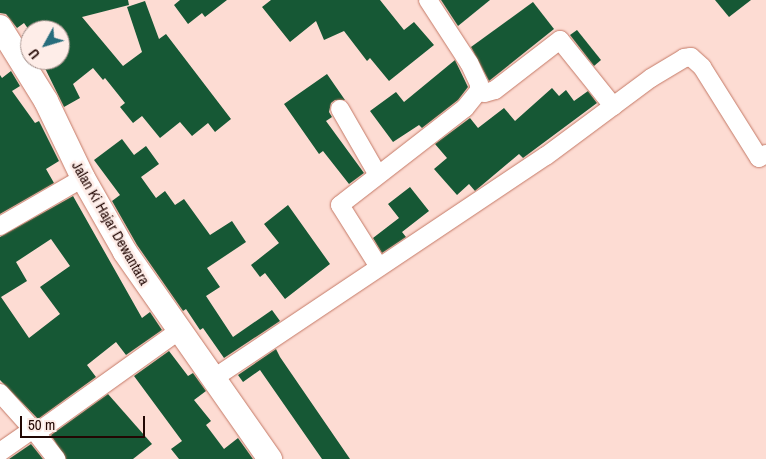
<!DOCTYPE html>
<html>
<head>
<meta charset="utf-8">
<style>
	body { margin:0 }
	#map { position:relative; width:766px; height:459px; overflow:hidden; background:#fddcd3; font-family:"Archivo Narrow",sans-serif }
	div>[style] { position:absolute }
	.building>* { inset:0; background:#165835 }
	.roads { filter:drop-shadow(0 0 1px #c47966) drop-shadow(0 0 1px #c47966) }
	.street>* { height:18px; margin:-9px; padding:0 9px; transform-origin:9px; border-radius:9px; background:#fff }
	.secondary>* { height:24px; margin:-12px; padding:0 12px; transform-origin:12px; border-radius:12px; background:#fff }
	span { translate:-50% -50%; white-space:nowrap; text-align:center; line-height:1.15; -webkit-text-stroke:5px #feede8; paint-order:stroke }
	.street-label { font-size:15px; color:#220703 }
	.north { position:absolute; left:20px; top:20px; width:50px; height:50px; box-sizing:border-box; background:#feede8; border:1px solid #a6918c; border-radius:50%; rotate:231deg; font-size:14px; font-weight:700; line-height:20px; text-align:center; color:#220703 }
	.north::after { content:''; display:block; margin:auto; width:18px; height:22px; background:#276d7c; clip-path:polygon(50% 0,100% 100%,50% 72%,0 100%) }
	.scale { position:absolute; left:20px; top:416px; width:125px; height:22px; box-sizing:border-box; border:2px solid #220703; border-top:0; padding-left:6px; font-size:15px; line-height:18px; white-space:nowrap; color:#220703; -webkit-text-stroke:4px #feede8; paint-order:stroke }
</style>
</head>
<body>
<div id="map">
	<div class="building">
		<div style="clip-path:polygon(0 0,128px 0,129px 5px,82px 17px,123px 66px,142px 52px,127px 7px,145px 1px,159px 39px,166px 34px,231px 119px,215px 132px,208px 123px,192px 136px,180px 122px,160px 138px,142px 116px,133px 123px,120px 107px,125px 103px,105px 78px,103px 80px,93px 68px,73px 84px,80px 98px,64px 107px,41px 60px,60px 60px,60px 30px,29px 30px,24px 23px,17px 28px,6px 14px,0 13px)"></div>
		<div style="clip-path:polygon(180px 0,227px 0,205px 17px,202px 13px,188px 24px,174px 5px)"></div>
		<div style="clip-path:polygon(271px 0,380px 0,404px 30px,414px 22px,434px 45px,389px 81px,370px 58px,367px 61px,344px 31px,324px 40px,316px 21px,290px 42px,262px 7px)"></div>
		<div style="clip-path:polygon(441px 0,490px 0,458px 26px)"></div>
		<div style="clip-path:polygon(715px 0,751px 0,729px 17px)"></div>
		<div style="clip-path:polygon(533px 2px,554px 29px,489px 81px,471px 47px)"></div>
		<div style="clip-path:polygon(577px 30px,601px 60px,594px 66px,570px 35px)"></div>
		<div style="clip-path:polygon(455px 60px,468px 87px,458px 100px,422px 128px,419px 125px,393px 142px,370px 111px,396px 92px,404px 102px)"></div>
		<div style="clip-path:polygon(11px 71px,20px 86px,12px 91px,35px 123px,39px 121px,59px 161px,46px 169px,54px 183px,0 214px,0 75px,2px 78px)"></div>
		<div style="clip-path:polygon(327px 74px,345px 100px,335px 100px,331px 103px,329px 112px,332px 117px,326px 121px,364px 173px,349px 184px,323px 151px,319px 154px,284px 104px)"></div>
		<div style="clip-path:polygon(552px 88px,559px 96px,566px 90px,574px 101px,588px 91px,597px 103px,523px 158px,519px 154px,475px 191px,469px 184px,457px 195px,434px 169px,447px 158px,435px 144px,470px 118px,478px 128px,504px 108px,515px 121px)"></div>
		<div style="clip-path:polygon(122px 139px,134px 155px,146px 146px,159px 164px,141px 177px,156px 198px,165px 191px,175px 205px,184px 199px,210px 235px,232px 221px,246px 242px,207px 268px,220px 287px,206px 296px,233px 337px,272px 310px,280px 321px,224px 358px,203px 328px,200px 330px,186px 309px,183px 311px,137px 245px,112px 201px,120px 195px,94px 160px)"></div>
		<div style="clip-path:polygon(410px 187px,429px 211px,402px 232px,406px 237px,382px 253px,373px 238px,399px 218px,388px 204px)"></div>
		<div style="clip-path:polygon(evenodd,73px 196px,142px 318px,150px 312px,162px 330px,126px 355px,116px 342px,87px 365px,96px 377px,38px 419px,0 380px,0 237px,73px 196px,51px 239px,70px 266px,40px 287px,60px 314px,29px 338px,1px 297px,27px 281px,16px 262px,51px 239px)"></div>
		<div style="clip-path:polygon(288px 205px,330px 264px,285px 299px,265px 273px,260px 277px,251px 265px,279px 243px,264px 224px)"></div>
		<div style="clip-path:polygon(276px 349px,280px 357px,350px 459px,322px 459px,260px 370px,243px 382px,238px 375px)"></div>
		<div style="clip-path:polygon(169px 351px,188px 376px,193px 373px,206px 391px,194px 400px,211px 421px,206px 425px,224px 449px,238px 438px,253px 459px,179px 459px,171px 449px,182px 441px,134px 376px)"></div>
		<div style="clip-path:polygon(108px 394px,152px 444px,133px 459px,66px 459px,51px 435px)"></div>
		<div style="clip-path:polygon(31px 444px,43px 459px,9px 459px)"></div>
	</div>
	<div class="roads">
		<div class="street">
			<div style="left:479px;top:91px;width:6px;rotate:18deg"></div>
			<div style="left:485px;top:93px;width:10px;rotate:-17deg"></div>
			<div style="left:495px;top:90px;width:82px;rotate:-37.6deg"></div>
			<div style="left:560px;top:40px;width:85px;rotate:51.2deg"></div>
			<div style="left:340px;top:109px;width:76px;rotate:60.1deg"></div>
			<div style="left:0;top:226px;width:96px;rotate:-30deg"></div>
			<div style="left:379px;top:267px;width:73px;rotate:-122.2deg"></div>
			<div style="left:340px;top:205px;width:158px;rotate:-37.8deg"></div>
			<div style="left:465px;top:108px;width:22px;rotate:-51deg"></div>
			<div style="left:479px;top:91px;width:7px;rotate:-90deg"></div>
			<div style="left:479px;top:84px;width:23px;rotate:-115deg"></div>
			<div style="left:469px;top:63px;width:75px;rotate:-123.1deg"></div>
			<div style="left:214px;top:378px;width:399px;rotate:-33.8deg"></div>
			<div style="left:546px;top:156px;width:131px;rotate:-36.6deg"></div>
			<div style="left:651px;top:78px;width:39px;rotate:-31deg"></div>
			<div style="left:684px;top:58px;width:7px;rotate:-8deg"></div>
			<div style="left:691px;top:57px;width:15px;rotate:42deg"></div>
			<div style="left:702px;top:67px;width:107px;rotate:57.9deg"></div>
			<div style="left:759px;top:158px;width:8px;rotate:-30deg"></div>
			<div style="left:0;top:393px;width:54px;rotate:48deg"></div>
			<div style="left:36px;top:433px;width:177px;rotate:-35.6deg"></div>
			<div style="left:36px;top:433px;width:33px;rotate:52deg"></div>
			<div style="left:0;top:452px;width:40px;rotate:-34.9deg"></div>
		</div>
		<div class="secondary">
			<div style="left:0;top:27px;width:87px;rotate:58.1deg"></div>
			<div style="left:46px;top:101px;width:85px;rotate:64.3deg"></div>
			<div style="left:83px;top:178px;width:85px;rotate:60.4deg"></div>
			<div style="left:125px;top:252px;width:253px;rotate:55deg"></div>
		</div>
	</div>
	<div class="street-label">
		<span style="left:111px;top:223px;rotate:60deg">Jalan Ki Hajar Dewantara</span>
	</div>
	<div class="north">U</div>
	<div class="scale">50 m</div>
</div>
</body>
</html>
